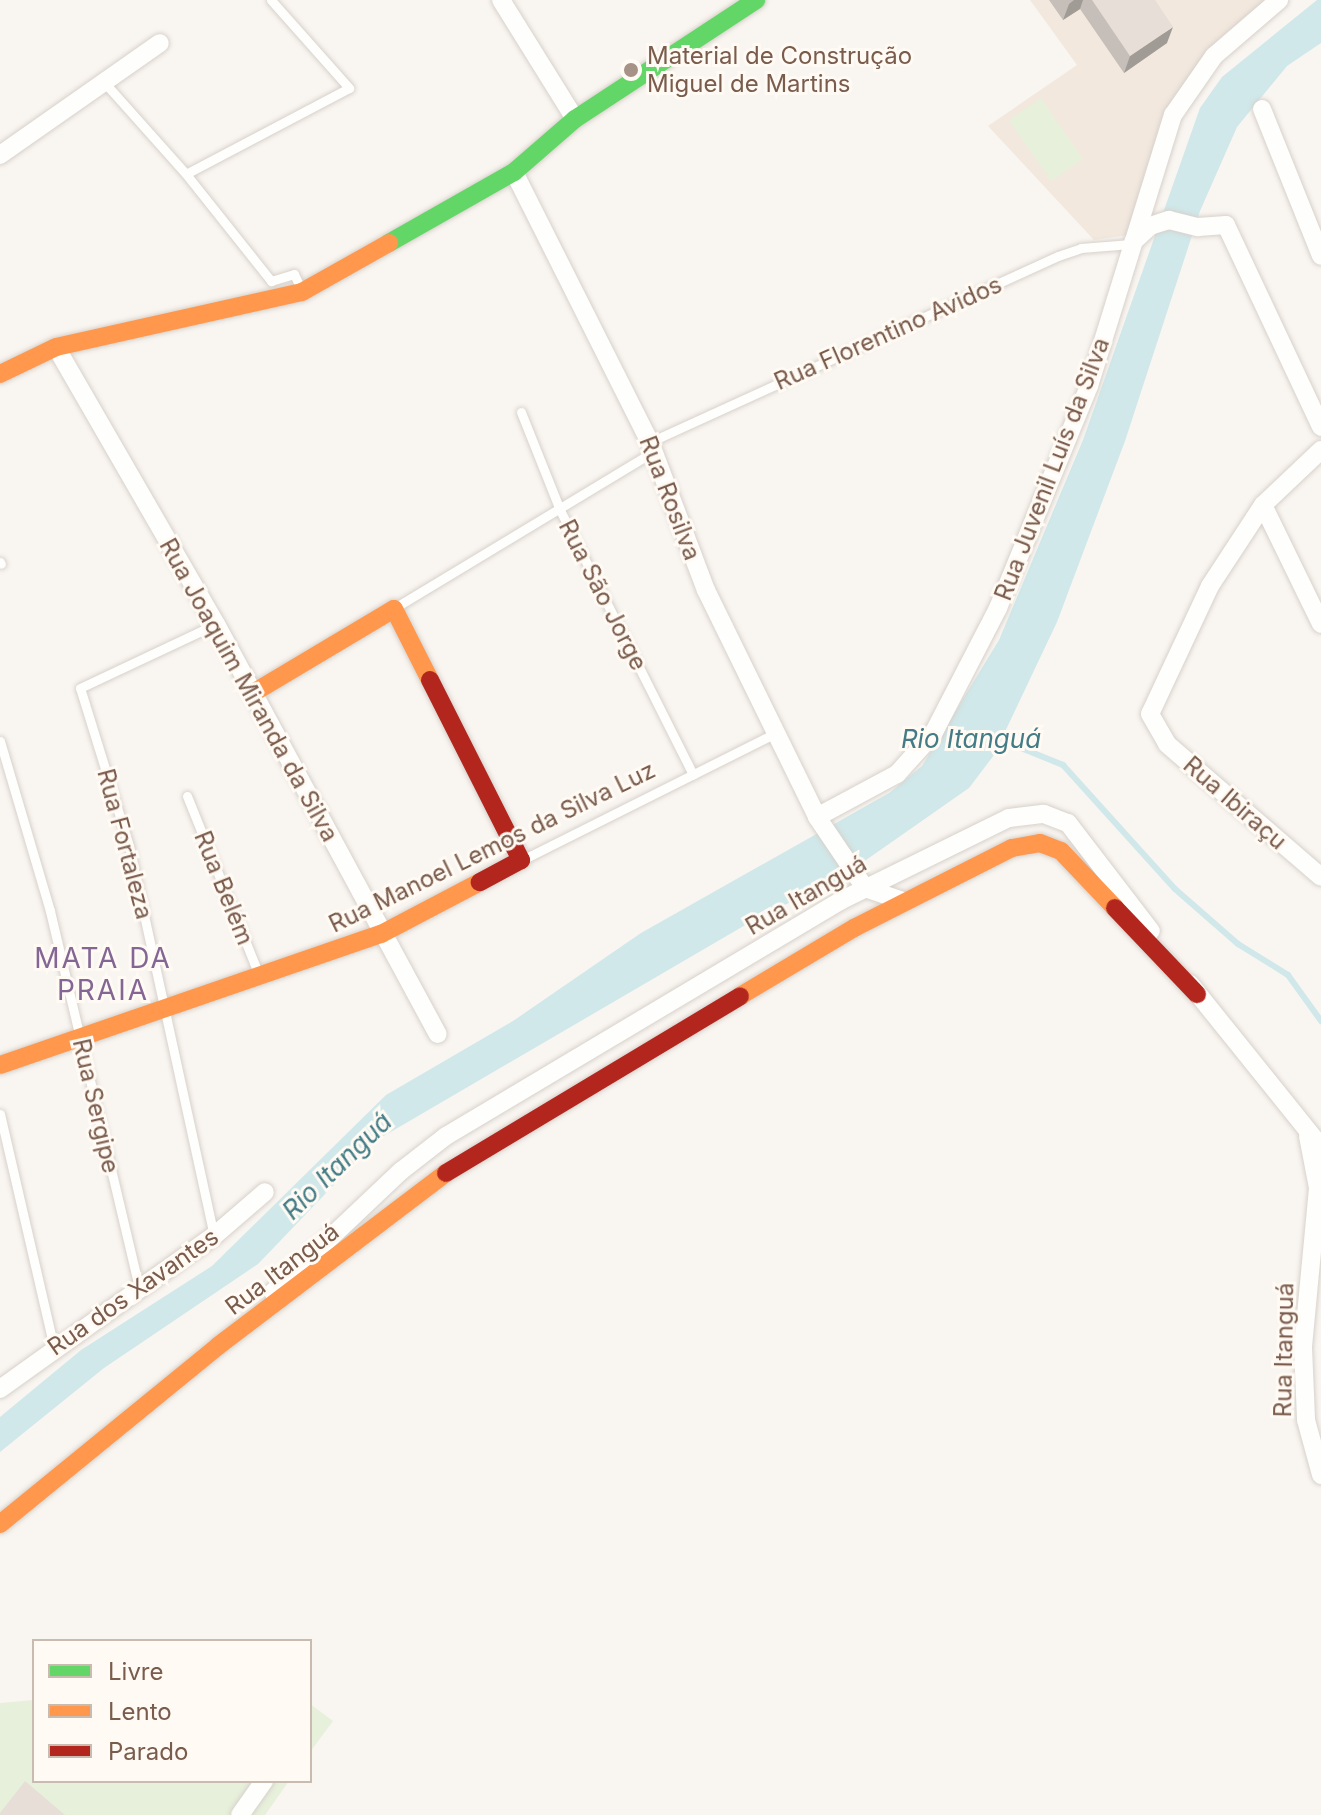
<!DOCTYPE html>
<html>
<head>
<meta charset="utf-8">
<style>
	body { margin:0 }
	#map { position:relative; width:1321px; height:1815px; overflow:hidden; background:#f9f5f0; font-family:Inter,sans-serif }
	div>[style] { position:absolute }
	.residential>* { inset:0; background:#f2e8de }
	.green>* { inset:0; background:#e7f0db }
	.water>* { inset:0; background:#d0e8ea }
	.stream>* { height:6px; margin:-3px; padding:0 3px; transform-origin:3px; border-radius:3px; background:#d0e8ea }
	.roads { filter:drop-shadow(0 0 2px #d7d1cb) drop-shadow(0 0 2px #d7d1cb) }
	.lane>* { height:9px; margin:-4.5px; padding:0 4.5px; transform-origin:4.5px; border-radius:4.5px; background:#fefefd }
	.street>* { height:18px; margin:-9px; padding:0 9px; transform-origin:9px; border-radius:9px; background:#fefefd }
	.fast>* { height:18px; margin:-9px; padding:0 9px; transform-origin:9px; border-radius:9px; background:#63d668 }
	.slow>* { height:18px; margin:-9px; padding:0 9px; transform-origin:9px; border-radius:9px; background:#ff974d }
	.jam>* { height:18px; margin:-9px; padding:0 9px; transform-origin:9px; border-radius:9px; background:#b3261e }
	.wall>* { inset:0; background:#c6bfb9 }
	.shaded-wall>* { inset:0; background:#a19b96 }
	.building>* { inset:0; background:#e6ded7 }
	.dots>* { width:22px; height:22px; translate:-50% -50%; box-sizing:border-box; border:4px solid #fffaf3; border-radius:50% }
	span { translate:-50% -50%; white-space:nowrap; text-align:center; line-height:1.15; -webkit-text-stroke:6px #fffaf3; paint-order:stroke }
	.poi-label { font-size:24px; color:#7a5c4d }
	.left { translate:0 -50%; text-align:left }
	.street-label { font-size:24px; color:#7a5c4d }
	.water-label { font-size:26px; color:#437c86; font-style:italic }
	.quarter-label { font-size:28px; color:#846695; letter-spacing:2px }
	.legend { position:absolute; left:32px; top:1639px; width:280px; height:144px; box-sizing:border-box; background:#fffaf3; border:2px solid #cabbb1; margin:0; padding:10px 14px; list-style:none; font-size:24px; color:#7a5c4d }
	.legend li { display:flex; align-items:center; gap:16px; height:40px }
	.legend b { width:40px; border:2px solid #cabbb1 }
</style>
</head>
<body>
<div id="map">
	<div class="residential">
		<div style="clip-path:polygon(1030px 0,1268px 0,1209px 51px,1128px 235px,1094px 240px,988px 126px,1077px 65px)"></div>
	</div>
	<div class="green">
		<div style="clip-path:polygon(1041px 98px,1083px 159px,1051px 181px,1009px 120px)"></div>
		<div style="clip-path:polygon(34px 1700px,34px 1781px,289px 1781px,265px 1815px,0 1815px,0 1703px)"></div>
		<div style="clip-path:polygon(310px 1704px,333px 1721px,310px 1752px)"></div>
	</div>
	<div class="water">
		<div style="clip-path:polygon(1317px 0,1321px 0,1321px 43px,1287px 66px,1237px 127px,1200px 211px,1125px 441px,1057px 622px,994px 755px,969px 788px,836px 881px,759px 917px,377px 1140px,258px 1264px,104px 1368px,0 1452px,0 1417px,81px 1350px,212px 1266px,386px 1095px,513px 1021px,641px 933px,889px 793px,922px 766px,999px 640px,1083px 440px,1200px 108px,1222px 77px)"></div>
	</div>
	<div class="stream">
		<div style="left:1016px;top:746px;width:51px;rotate:22deg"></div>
		<div style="left:1063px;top:765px;width:167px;rotate:47.9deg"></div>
		<div style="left:1175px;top:889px;width:84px;rotate:41.1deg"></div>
		<div style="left:1238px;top:944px;width:59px;rotate:31.8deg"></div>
		<div style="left:1288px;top:975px;width:57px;rotate:54.3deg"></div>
	</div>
	<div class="roads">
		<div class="lane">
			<div style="left:271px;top:0;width:118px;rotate:48.4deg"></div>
			<div style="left:349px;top:88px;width:184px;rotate:152.2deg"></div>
			<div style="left:186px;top:174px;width:137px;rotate:51.5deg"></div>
			<div style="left:271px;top:281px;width:24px;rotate:-17deg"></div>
			<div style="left:294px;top:274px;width:17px;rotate:65deg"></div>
			<div style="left:104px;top:82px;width:123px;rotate:48.3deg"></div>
			<div style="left:521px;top:412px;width:105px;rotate:68.3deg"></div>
			<div style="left:560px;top:510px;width:296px;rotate:63.3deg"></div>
			<div style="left:650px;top:442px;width:448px;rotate:-24.5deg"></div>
			<div style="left:1058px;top:256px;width:24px;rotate:-19deg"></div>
			<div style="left:1081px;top:248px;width:50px;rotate:-4.6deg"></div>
			<div style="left:0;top:562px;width:2px;rotate:63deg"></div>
			<div style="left:396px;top:607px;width:300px;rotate:-31.1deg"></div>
			<div style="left:0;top:741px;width:177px;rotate:73.6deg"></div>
			<div style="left:50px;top:911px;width:387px;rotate:76.7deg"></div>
			<div style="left:187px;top:796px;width:191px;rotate:68.1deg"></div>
			<div style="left:524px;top:859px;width:280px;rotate:-26.6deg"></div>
			<div style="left:0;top:1114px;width:239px;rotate:77deg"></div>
			<div style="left:214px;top:1236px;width:399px;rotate:-102.3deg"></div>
			<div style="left:129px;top:846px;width:165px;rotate:-107.2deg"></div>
			<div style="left:80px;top:688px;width:150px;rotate:-25.2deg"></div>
		</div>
		<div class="street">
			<div style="left:501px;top:0;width:140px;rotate:58.1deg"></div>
			<div style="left:1262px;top:109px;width:158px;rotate:68.1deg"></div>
			<div style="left:0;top:155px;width:195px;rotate:-35deg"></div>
			<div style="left:514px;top:172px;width:302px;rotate:63.3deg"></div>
			<div style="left:650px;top:442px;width:158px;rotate:69.3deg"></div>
			<div style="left:706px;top:590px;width:253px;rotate:63.9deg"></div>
			<div style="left:817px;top:817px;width:86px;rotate:55.9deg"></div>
			<div style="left:865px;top:888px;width:40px;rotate:18.9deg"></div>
			<div style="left:1133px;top:242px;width:23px;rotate:-43deg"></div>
			<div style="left:1150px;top:226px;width:20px;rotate:-18deg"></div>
			<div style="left:1169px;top:220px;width:30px;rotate:14deg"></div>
			<div style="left:1198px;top:227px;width:28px;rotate:-4deg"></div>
			<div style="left:1226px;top:225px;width:223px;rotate:64.8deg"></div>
			<div style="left:56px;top:347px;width:320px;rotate:60deg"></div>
			<div style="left:216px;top:624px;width:466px;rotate:61.6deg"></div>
			<div style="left:1321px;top:450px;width:80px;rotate:136.5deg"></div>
			<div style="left:1263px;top:505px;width:97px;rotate:123.2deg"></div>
			<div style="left:1210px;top:586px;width:141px;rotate:115.1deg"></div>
			<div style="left:1150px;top:714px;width:34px;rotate:60deg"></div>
			<div style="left:1167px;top:744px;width:203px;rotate:40.8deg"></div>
			<div style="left:1263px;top:505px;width:132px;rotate:64deg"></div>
			<div style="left:817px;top:817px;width:91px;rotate:-28.3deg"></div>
			<div style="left:897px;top:774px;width:54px;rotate:-48deg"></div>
			<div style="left:933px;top:734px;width:142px;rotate:-62.7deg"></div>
			<div style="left:998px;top:608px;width:240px;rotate:-67.7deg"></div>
			<div style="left:1089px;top:386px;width:284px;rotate:-72.8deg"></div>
			<div style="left:1173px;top:115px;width:72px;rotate:-55.2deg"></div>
			<div style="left:1214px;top:56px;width:86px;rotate:-40.7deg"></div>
			<div style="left:1190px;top:984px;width:209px;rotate:51.2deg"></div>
			<div style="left:1308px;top:1136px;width:53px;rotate:79.1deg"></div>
			<div style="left:1318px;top:1188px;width:160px;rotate:95.4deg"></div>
			<div style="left:1303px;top:1347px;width:73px;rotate:87.6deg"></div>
			<div style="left:1306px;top:1420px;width:57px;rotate:74.7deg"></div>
			<div style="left:273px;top:1292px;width:176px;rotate:-43.4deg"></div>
			<div style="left:401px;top:1171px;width:57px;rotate:-37.9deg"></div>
			<div style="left:446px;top:1136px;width:459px;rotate:-30.8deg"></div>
			<div style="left:840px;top:901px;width:188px;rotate:-26.2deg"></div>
			<div style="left:1009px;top:818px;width:35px;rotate:-7deg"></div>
			<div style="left:1044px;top:814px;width:26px;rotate:21deg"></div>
			<div style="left:1068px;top:823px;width:136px;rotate:52.5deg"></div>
			<div style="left:0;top:1389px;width:263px;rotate:-35.6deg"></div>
			<div style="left:214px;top:1236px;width:67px;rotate:-40.8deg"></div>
			<div style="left:240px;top:1815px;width:42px;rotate:-54.8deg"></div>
		</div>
		<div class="fast">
			<div style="left:389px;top:243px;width:144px;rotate:-29.6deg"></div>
			<div style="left:514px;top:172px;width:81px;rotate:-41deg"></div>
			<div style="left:575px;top:119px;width:217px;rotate:-33.3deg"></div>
		</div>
		<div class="slow">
			<div style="left:0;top:374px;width:62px;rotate:-25.7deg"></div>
			<div style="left:56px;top:347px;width:252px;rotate:-12.6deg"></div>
			<div style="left:302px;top:292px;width:100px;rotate:-29.4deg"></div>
			<div style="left:253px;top:693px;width:164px;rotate:-30.8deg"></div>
			<div style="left:394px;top:609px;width:80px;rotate:63.1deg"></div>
			<div style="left:740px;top:996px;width:133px;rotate:-30.8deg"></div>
			<div style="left:854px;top:928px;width:177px;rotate:-26.9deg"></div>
			<div style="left:1012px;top:848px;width:28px;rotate:-10deg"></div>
			<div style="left:1040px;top:843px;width:22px;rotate:21deg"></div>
			<div style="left:1061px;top:851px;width:79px;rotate:46.5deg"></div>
			<div style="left:0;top:1065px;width:403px;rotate:-19deg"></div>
			<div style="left:381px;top:934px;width:112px;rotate:-27.7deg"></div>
			<div style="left:0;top:1524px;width:281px;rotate:-39.2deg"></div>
			<div style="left:218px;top:1346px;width:286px;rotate:-37.2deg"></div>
		</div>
		<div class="jam">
			<div style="left:430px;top:680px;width:202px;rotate:63.2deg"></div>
			<div style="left:521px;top:860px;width:47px;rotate:151.8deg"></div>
			<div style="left:1115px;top:908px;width:119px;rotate:46.4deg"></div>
			<div style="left:446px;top:1173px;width:343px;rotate:-31deg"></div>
		</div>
	</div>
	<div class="wall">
		<div style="clip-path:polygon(1049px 0,1155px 0,1167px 43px,1124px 73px,1080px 9px,1063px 20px)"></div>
	</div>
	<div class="shaded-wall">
		<div style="clip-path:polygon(1074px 0,1083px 0,1080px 9px,1063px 20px,1069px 4px)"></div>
		<div style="clip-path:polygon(1173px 27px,1167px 43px,1124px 73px,1130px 56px)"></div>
	</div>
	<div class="building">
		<div style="clip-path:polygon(1092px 0,1155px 0,1173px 27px,1130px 56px)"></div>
		<div style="clip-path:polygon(25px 1781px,65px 1815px,0 1815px,0 1813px)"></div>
	</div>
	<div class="dots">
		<div style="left:631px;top:70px;background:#a69286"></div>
	</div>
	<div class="poi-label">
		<span class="left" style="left:647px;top:70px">Material de Construção<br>Miguel de Martins</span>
	</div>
	<div class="street-label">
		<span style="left:888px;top:333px;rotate:-24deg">Rua Florentino Avidos</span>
		<span style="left:1052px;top:469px;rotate:-69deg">Rua Juvenil Luís da Silva</span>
		<span style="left:670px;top:498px;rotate:69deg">Rua Rosilva</span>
		<span style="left:603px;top:595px;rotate:63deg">Rua São Jorge</span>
		<span style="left:249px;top:690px;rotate:61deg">Rua Joaquim Miranda da Silva</span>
		<span style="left:1235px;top:803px;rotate:41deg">Rua Ibiraçu</span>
		<span style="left:125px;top:844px;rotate:75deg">Rua Fortaleza</span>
		<span style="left:492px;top:847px;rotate:-26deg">Rua Manoel Lemos da Silva Luz</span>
		<span style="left:224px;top:888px;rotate:68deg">Rua Belém</span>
		<span style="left:806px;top:895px;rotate:-30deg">Rua Itanguá</span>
		<span style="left:96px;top:1106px;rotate:77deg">Rua Sergipe</span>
		<span style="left:282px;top:1269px;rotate:-37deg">Rua Itanguá</span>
		<span style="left:133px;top:1292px;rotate:-35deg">Rua dos Xavantes</span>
		<span style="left:1284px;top:1350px;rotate:-89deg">Rua Itanguá</span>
	</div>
	<div class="water-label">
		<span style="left:971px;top:739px">Rio Itanguá</span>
		<span style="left:337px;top:1166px;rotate:-44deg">Rio Itanguá</span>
	</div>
	<div class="quarter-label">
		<span style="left:103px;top:974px">MATA DA<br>PRAIA</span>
	</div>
	<ul class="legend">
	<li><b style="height:10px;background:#63d668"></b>Livre</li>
	<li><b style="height:10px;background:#ff974d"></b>Lento</li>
	<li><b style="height:10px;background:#b3261e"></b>Parado</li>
	</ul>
</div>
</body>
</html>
